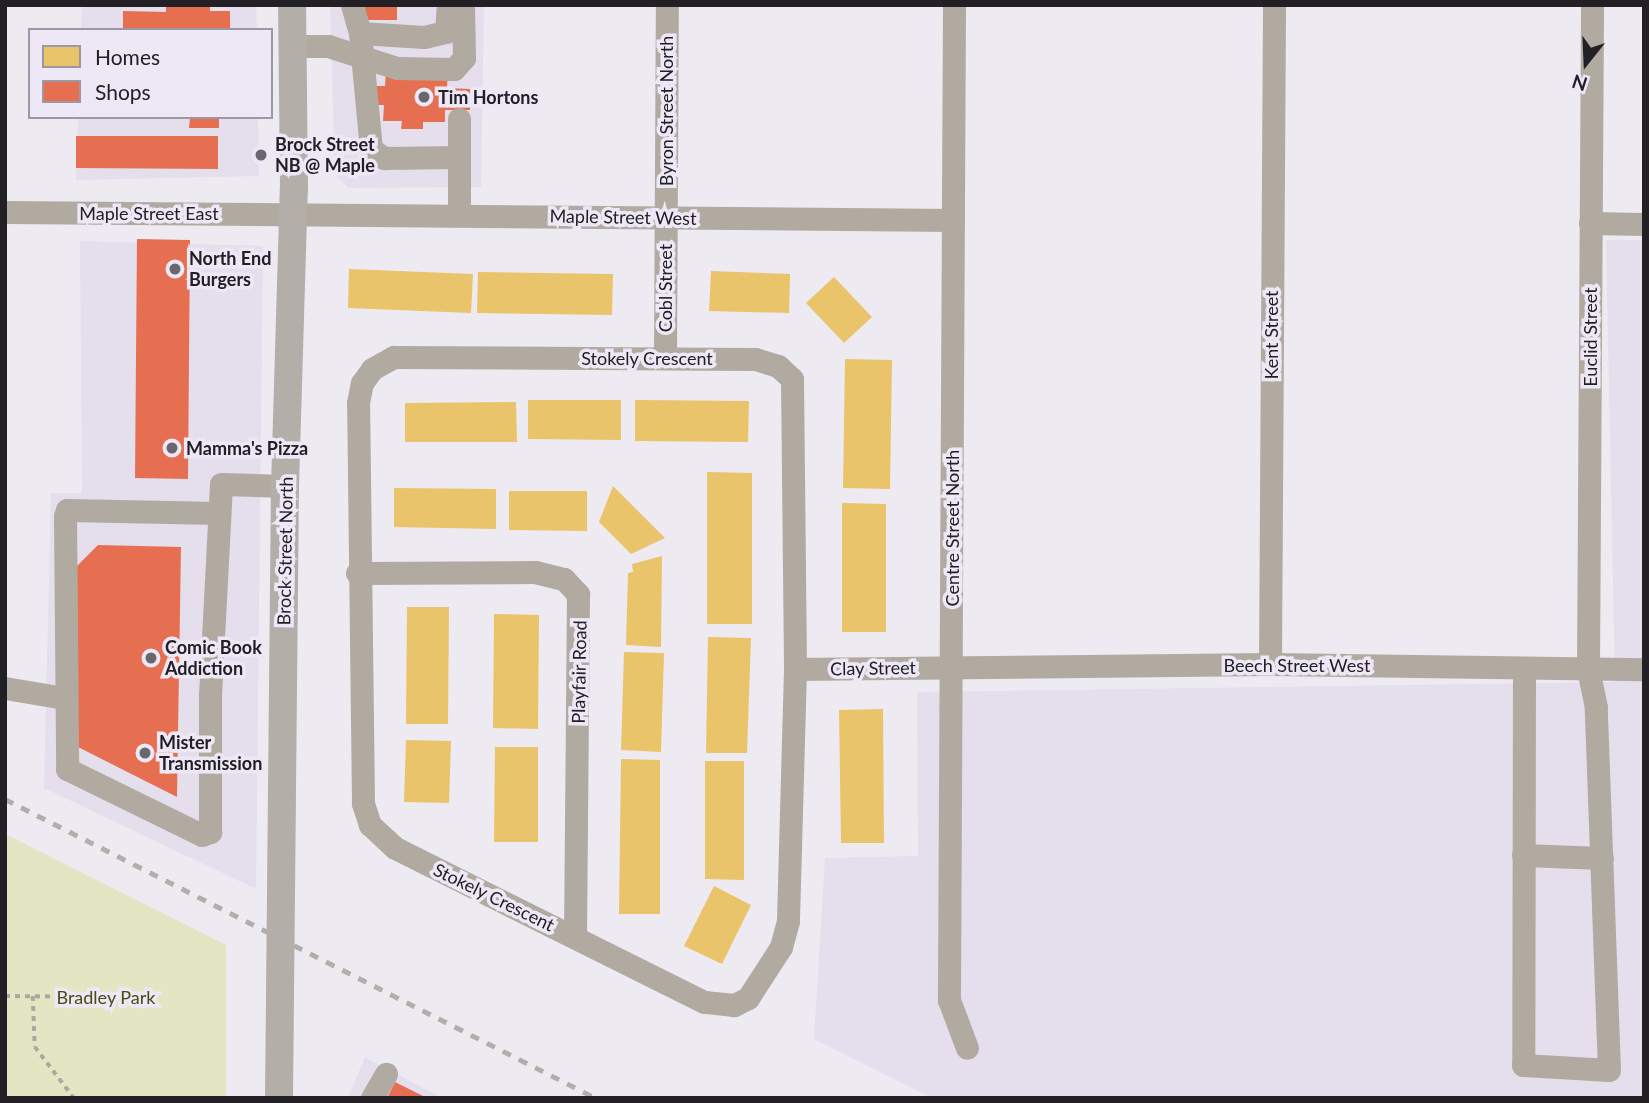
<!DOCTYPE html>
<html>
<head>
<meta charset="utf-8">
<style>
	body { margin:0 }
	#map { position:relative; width:1649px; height:1103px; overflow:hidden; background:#eeeaf2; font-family:Lato,sans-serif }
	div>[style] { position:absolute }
	.built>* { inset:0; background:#e4deed }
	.green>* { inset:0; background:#e3e6c2 }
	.homes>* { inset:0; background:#e9c46a }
	.shops>* { inset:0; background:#e76f51 }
	.path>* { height:3.5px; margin-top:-1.75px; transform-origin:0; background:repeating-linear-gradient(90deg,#aca8a1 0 5px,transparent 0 10px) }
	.minor>* { height:23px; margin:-11.5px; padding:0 11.5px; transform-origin:11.5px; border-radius:11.5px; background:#b1aaa0 }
	.major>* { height:28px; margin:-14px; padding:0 14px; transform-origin:14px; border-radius:14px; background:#b3aea8 }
	.rail>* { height:5px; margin-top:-2.5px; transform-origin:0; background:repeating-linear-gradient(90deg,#b2aeab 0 9px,transparent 0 18px) }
	.dots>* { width:19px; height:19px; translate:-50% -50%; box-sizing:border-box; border:4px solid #ede7f6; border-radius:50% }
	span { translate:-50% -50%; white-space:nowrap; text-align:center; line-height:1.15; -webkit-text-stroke:7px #ede7f6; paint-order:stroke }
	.poi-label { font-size:18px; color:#222025; font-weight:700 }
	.left { translate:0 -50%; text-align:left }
	.street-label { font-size:18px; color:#222025 }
	.park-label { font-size:18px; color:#484c13 }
	.frame { position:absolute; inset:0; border:7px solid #222025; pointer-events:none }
	.legend { position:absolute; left:28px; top:28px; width:245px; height:91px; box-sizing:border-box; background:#ede7f6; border:2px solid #9c97a2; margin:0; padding:9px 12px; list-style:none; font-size:21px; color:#222025 }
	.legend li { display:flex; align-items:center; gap:14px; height:35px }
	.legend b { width:35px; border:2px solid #9c97a2 }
	.north { position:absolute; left:1551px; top:28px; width:70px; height:70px; -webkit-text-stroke:5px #ede7f6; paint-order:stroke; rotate:198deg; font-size:19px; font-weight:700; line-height:28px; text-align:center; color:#222025 }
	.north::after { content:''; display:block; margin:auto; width:24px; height:32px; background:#222025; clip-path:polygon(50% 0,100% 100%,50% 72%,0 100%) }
</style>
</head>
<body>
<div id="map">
	<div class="built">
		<div style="clip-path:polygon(82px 5px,256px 5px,257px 30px,81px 30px)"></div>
		<div style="clip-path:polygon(330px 5px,484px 5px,481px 187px,349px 188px,335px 175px)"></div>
		<div style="clip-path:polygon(78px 117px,258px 117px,259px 176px,76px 180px)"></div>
		<div style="clip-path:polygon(1606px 240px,1644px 240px,1644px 1098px,932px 1098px,814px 1039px,825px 858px,918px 856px,917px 692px,1615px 682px)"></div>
		<div style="clip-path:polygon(80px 241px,263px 246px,256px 889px,44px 788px,51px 493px,82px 493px)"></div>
		<div style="clip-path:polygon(365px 1057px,442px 1098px,348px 1098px)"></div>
	</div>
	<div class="green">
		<div style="clip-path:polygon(5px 834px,226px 945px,226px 1098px,5px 1098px)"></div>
	</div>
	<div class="homes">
		<div style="clip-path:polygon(349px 269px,473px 274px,471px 313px,348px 308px)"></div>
		<div style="clip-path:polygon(711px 271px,790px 274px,789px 313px,709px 311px)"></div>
		<div style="clip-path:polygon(478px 272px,613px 274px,612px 315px,477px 313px)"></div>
		<div style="clip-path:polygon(834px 277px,872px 317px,844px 343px,806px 303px)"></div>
		<div style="clip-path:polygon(845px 359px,892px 360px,890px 489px,843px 488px)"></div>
		<div style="clip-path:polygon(528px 400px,621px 400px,621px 440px,528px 439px)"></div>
		<div style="clip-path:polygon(635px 400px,749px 401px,748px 442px,635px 441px)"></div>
		<div style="clip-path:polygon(516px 402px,517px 442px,405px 442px,405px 403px)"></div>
		<div style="clip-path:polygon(707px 472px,752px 473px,752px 624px,707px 624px)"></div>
		<div style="clip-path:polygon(613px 486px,665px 538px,631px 554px,599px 522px)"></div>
		<div style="clip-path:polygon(394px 488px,496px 489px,496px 529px,394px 527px)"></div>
		<div style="clip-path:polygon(509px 491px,587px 491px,587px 531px,509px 530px)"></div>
		<div style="clip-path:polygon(842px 503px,886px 504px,886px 632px,842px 632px)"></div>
		<div style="clip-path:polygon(662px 556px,661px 647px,626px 645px,628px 573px,633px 572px,632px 564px)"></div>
		<div style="clip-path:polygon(407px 607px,449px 607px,448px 724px,406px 724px)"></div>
		<div style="clip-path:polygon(494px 614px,539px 615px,538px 729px,493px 728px)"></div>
		<div style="clip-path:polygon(708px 637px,751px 638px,747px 753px,706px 753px)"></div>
		<div style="clip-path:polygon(624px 652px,664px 653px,661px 752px,621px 750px)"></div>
		<div style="clip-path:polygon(883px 709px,884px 843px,841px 843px,839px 710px)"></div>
		<div style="clip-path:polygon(406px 740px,451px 741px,449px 803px,404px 802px)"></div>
		<div style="clip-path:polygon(495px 747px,538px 747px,538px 842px,494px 842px)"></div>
		<div style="clip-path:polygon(621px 759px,660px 760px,660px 914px,619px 914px)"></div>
		<div style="clip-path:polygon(705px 761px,744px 761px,744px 880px,705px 879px)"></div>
		<div style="clip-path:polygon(714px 886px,751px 905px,722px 964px,684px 946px)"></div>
	</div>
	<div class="shops">
		<div style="clip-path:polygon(166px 5px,210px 5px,210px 11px,230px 11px,230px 30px,123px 30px,123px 11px,166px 12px)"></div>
		<div style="clip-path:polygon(362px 5px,397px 5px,397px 20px,362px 20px)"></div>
		<div style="clip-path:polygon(386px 70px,448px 71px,447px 88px,470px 89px,470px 110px,445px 110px,445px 122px,423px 122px,423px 129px,401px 129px,402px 121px,383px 121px,384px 105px,377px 105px,377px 86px,385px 86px)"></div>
		<div style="clip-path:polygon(190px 117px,219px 117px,219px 128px,189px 128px)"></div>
		<div style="clip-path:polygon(76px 136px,218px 136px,218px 169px,76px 168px)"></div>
		<div style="clip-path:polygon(137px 239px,190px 240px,188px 479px,135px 478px)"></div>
		<div style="clip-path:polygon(98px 545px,181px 547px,177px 797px,78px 747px,77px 566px)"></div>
		<div style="clip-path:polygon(395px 1082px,427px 1098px,387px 1098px)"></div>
	</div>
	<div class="path">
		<div style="left:5px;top:996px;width:101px;rotate:0.6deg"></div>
		<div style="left:33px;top:996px;width:51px;rotate:87.8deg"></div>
		<div style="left:35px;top:1047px;width:64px;rotate:52.6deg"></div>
	</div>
	<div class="minor">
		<div style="left:352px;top:5px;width:29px;rotate:74deg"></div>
		<div style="left:360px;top:33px;width:117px;rotate:84.6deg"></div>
		<div style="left:371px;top:149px;width:16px;rotate:35deg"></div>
		<div style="left:384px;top:158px;width:75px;rotate:-0.8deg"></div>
		<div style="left:459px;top:157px;width:57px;rotate:90deg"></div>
		<div style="left:954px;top:5px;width:995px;rotate:90.29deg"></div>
		<div style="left:949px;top:1000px;width:51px;rotate:69.4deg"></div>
		<div style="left:360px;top:33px;width:64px;rotate:3.6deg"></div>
		<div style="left:424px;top:37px;width:23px;rotate:-13deg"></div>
		<div style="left:446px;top:32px;width:27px;rotate:-86deg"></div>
		<div style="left:294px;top:46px;width:34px"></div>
		<div style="left:328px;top:46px;width:72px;rotate:17.7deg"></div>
		<div style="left:397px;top:68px;width:57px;rotate:1deg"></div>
		<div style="left:454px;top:69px;width:15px;rotate:-48deg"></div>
		<div style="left:464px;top:58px;width:53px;rotate:-91.1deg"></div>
		<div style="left:459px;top:157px;width:38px;rotate:-90deg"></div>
		<div style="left:5px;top:212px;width:948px;rotate:0.48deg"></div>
		<div style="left:1590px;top:223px;width:54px;rotate:1.1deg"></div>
		<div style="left:394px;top:357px;width:361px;rotate:0.3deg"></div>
		<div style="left:755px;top:359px;width:24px;rotate:17deg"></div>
		<div style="left:778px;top:366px;width:19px;rotate:43deg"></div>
		<div style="left:792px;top:379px;width:290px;rotate:89.4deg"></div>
		<div style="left:795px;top:669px;width:252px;rotate:91.6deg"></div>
		<div style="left:788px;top:921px;width:27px;rotate:105deg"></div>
		<div style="left:781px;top:947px;width:61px;rotate:122.9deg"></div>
		<div style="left:748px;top:998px;width:16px;rotate:153deg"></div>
		<div style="left:734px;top:1005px;width:30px;rotate:-174deg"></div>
		<div style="left:704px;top:1002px;width:345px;rotate:-153.5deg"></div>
		<div style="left:395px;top:848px;width:34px;rotate:-137deg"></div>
		<div style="left:370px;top:825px;width:23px;rotate:-108deg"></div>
		<div style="left:363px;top:803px;width:400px;rotate:-90.7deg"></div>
		<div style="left:358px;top:403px;width:20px;rotate:-79deg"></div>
		<div style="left:362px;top:383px;width:17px;rotate:-54deg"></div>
		<div style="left:372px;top:369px;width:25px;rotate:-29deg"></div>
		<div style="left:665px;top:358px;width:353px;rotate:-89.7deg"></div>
		<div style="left:219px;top:513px;width:152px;rotate:-178.9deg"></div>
		<div style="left:67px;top:510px;width:6px;rotate:108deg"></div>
		<div style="left:65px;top:516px;width:253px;rotate:89.5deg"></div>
		<div style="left:67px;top:769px;width:150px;rotate:26.1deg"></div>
		<div style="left:202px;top:835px;width:9px;rotate:-21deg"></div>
		<div style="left:210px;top:832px;width:137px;rotate:-90deg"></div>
		<div style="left:210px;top:695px;width:211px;rotate:-87deg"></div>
		<div style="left:221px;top:484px;width:64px;rotate:1.8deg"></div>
		<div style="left:357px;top:573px;width:178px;rotate:-0.3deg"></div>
		<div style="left:535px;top:572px;width:30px;rotate:14deg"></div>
		<div style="left:564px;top:579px;width:21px;rotate:47deg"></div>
		<div style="left:578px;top:594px;width:343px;rotate:90.5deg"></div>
		<div style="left:1270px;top:664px;width:659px;rotate:-89.65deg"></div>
		<div style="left:1524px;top:668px;width:397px;rotate:90.1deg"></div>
		<div style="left:1523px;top:1065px;width:86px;rotate:3.3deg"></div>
		<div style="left:1609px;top:1070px;width:363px;rotate:-92.1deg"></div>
		<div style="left:1596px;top:707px;width:40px;rotate:-102deg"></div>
		<div style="left:1588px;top:668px;width:663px;rotate:-89.65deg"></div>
		<div style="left:795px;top:669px;width:475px;rotate:-0.6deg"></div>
		<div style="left:1270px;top:664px;width:374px;rotate:0.8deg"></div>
		<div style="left:5px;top:688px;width:60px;rotate:9.6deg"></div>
		<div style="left:1523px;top:855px;width:79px;rotate:2.2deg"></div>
		<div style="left:372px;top:1098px;width:28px;rotate:-60deg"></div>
	</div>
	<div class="major">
		<div style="left:279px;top:1098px;width:612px;rotate:-89.44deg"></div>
		<div style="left:285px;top:486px;width:298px;rotate:-88.3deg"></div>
		<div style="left:294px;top:188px;width:183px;rotate:-90.6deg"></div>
	</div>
	<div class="rail">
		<div style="left:5px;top:799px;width:662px;rotate:26.84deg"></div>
	</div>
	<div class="dots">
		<div style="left:424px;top:97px;background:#69676d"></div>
		<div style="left:261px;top:155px;background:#69676d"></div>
		<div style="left:175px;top:269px;background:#69676d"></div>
		<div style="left:172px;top:448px;background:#69676d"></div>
		<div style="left:151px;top:658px;background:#69676d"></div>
		<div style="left:145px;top:753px;background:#69676d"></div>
	</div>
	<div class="poi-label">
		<span class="left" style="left:438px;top:97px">Tim Hortons</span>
		<span class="left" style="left:275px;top:155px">Brock Street<br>NB @ Maple</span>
		<span class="left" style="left:189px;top:269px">North End<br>Burgers</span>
		<span class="left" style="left:186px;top:448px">Mamma's Pizza</span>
		<span class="left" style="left:165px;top:658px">Comic Book<br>Addiction</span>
		<span class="left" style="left:159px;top:753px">Mister<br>Transmission</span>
	</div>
	<div class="street-label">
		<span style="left:666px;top:111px;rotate:-90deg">Byron Street North</span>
		<span style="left:149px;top:213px">Maple Street East</span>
		<span style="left:623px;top:217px;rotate:1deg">Maple Street West</span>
		<span style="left:665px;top:288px;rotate:-90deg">Cobl Street</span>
		<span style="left:1271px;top:335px;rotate:-90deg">Kent Street</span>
		<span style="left:1590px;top:337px;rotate:-90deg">Euclid Street</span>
		<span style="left:647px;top:358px">Stokely Crescent</span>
		<span style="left:952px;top:528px;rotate:-90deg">Centre Street North</span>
		<span style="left:285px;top:551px;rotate:-89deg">Brock Street North</span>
		<span style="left:1297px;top:665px">Beech Street West</span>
		<span style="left:873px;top:668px;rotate:-1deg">Clay Street</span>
		<span style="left:579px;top:672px;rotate:-89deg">Playfair Road</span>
		<span style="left:494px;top:897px;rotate:26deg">Stokely Crescent</span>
	</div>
	<div class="park-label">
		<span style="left:106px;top:997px">Bradley Park</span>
	</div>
	<div class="frame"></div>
	<ul class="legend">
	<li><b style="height:19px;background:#e9c46a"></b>Homes</li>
	<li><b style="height:19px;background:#e76f51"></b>Shops</li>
	</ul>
	<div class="north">N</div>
</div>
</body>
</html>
